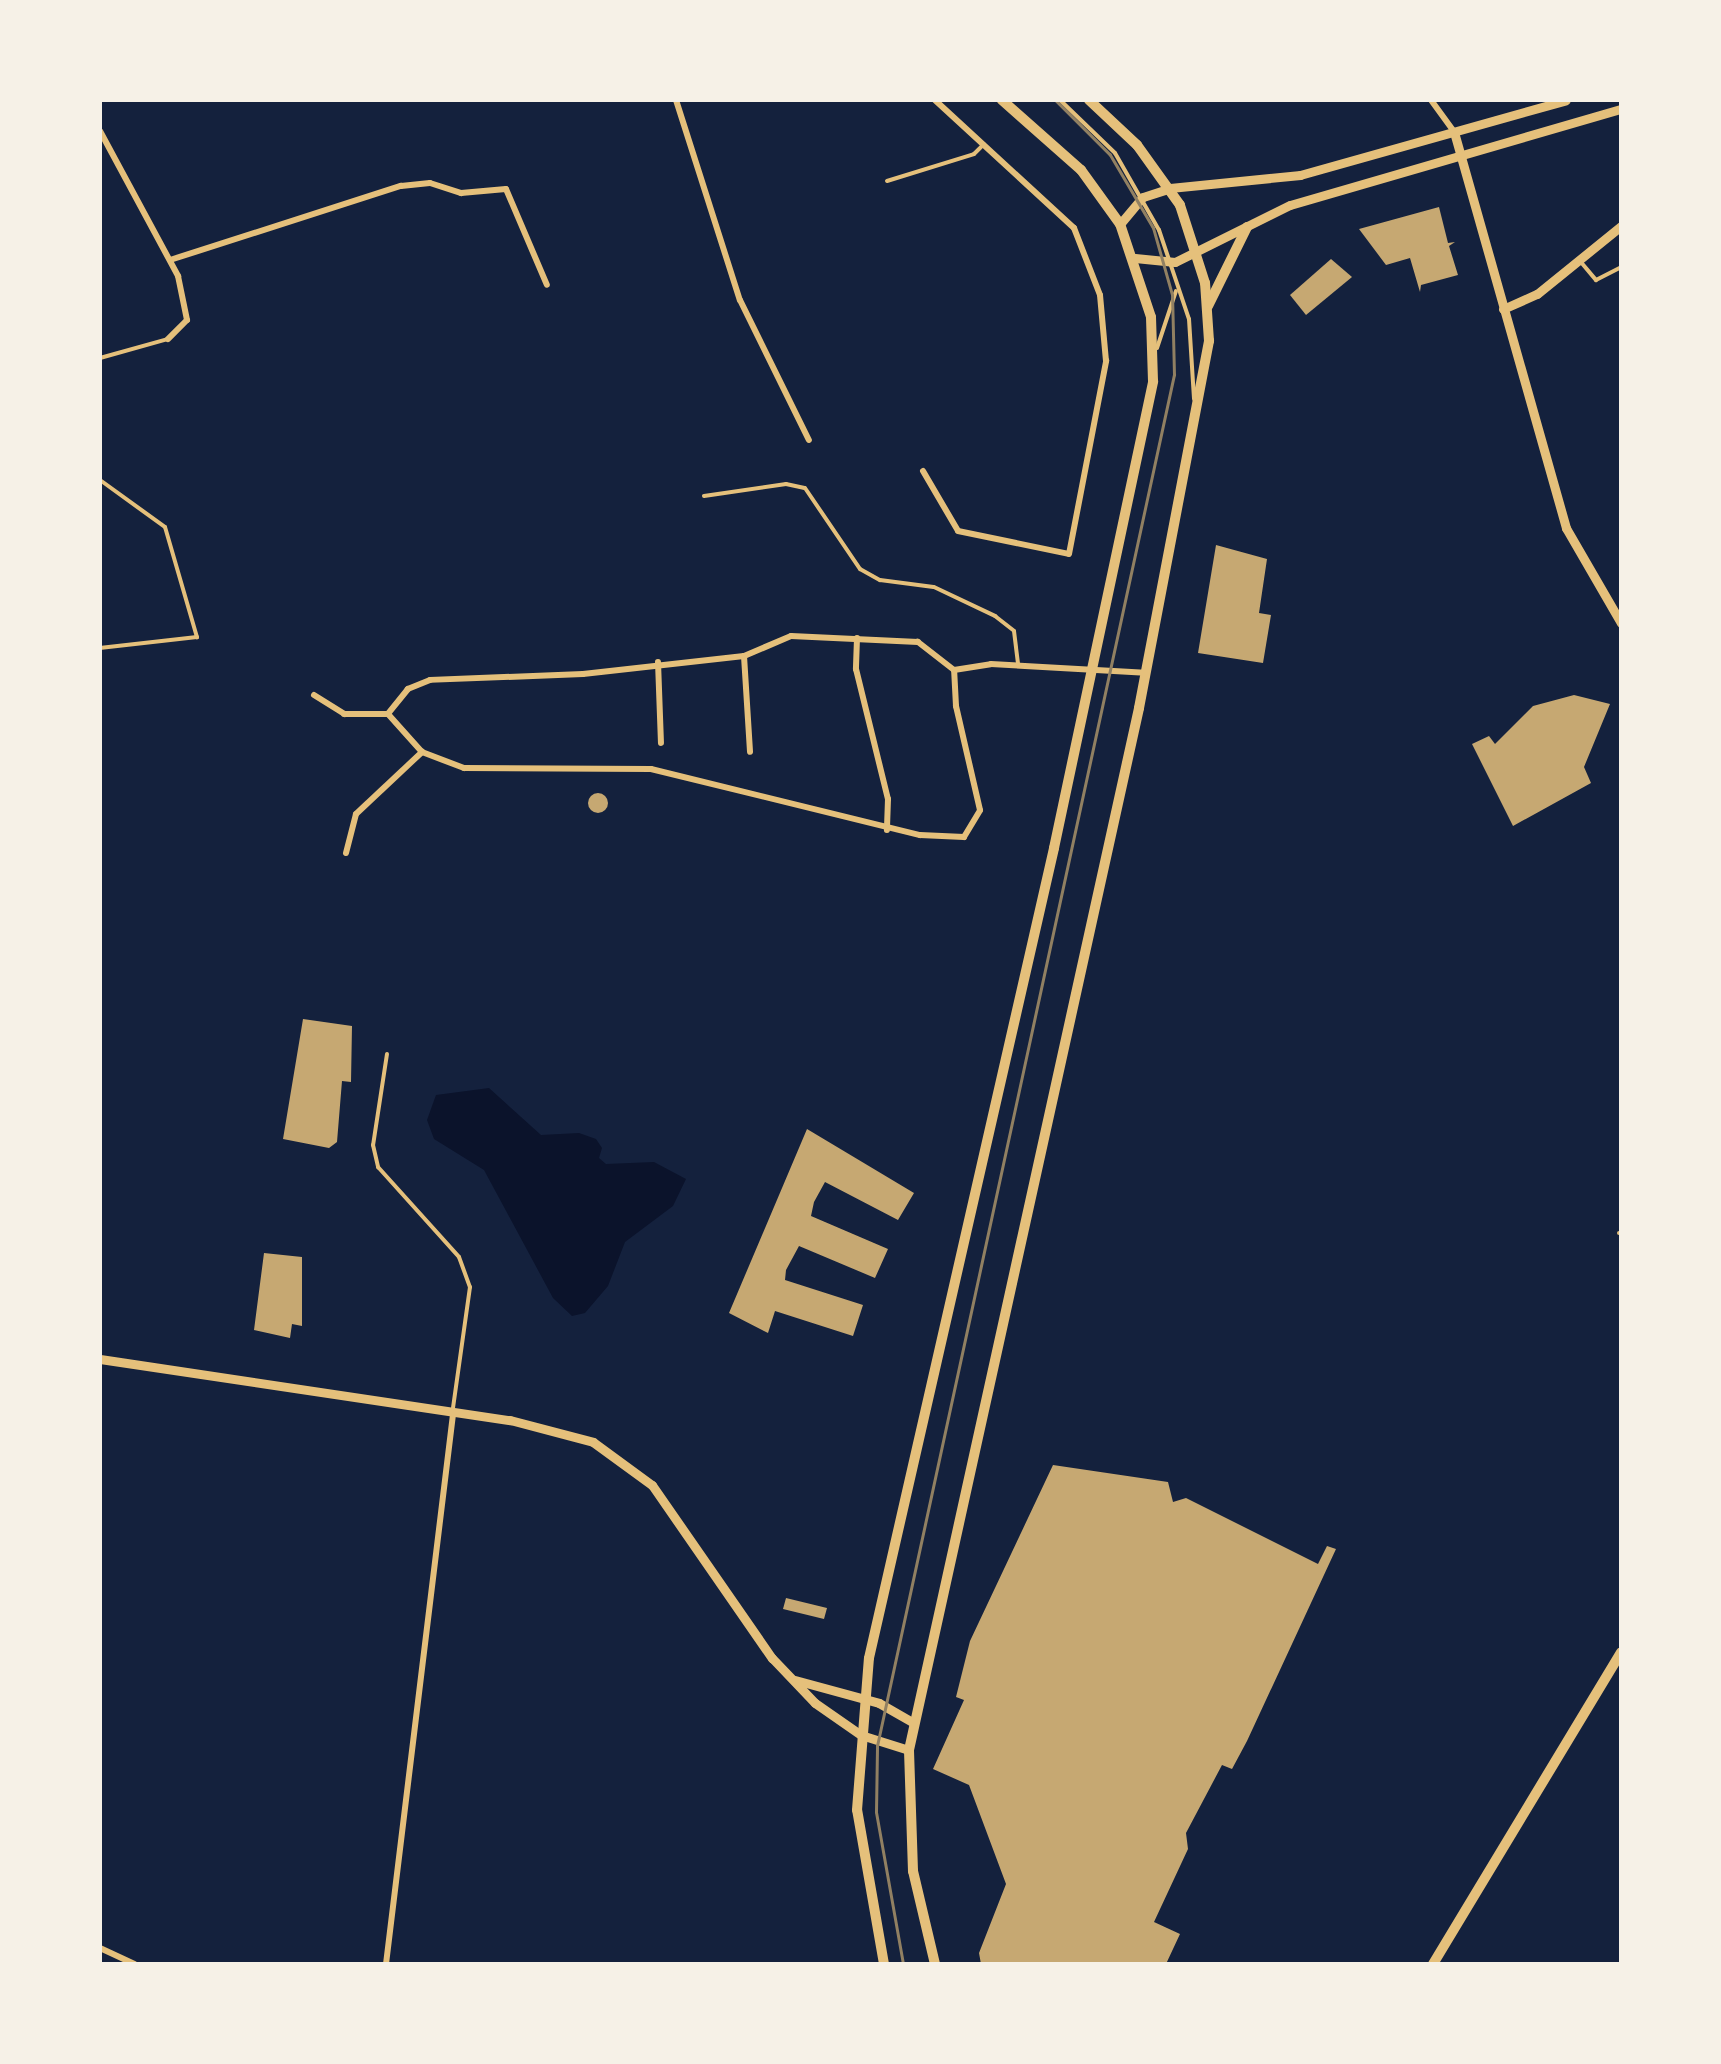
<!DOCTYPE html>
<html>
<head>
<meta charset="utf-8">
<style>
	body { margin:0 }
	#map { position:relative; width:1721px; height:2064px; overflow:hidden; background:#14213d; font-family:"Asap Condensed",sans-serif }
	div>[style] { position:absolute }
	.water>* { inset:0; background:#0b132b }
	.building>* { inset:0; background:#c6a872 }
	.round { border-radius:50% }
	.service>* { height:4px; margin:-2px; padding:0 2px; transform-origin:2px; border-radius:2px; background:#e5c07b }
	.minor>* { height:6px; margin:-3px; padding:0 3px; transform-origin:3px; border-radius:3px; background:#e5c07b }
	.tertiary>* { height:9px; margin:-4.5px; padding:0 4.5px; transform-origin:4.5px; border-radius:4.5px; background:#e5c07b }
	.secondary>* { height:10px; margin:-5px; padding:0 5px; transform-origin:5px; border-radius:5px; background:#e5c07b }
	.tram>* { height:2.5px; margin:-1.25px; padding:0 1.25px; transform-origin:1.25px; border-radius:1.25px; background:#918062 }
	span { translate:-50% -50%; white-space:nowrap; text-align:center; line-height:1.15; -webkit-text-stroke:10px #f6f1e7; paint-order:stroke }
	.frame { position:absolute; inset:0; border:102px solid #f6f1e7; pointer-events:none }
</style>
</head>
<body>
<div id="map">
	<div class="water">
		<div style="clip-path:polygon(489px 1088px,541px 1135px,579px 1133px,596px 1139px,602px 1148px,599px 1158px,606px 1164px,654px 1162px,686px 1179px,673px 1206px,625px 1242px,608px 1286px,585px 1313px,572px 1316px,553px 1298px,484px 1170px,434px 1139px,427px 1120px,436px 1095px)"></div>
	</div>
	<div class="building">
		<div style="clip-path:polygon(1439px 207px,1448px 243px,1455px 242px,1449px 246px,1458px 275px,1421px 285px,1420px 292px,1410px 258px,1386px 265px,1359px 229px)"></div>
		<div style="clip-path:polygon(1331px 259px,1352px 277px,1306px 315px,1290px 295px)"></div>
		<div style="clip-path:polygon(1216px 545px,1267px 559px,1259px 613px,1271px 615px,1263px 663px,1198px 653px)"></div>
		<div style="clip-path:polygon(1574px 695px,1610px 704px,1584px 767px,1591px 783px,1513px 826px,1472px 744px,1489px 736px,1495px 744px,1533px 706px)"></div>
		<div class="round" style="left:588px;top:793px;width:20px;height:20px"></div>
		<div style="clip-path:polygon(303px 1019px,352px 1026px,351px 1082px,342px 1081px,337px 1142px,329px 1148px,283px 1139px)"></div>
		<div style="clip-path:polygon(807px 1129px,914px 1193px,898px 1220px,825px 1182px,814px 1202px,811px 1216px,888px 1249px,875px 1278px,799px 1246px,786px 1270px,785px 1280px,863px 1305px,853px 1336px,775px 1311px,768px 1333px,729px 1313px)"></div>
		<div style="clip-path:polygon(264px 1253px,302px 1257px,302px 1326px,292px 1324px,290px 1338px,254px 1330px)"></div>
		<div style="clip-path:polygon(1053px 1465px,1168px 1482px,1173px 1502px,1186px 1498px,1318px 1564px,1327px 1546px,1336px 1549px,1247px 1741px,1232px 1769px,1222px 1765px,1186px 1833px,1188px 1849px,1154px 1922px,1180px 1934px,1166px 1964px,981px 1964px,979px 1953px,1006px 1884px,969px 1785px,933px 1769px,964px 1700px,956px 1697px,970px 1641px)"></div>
		<div style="clip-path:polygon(786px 1598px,827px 1608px,824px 1619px,783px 1609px)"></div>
	</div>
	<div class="service">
		<div style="left:1060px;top:100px;width:76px;rotate:43.9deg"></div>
		<div style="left:1115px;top:153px;width:89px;rotate:60.3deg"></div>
		<div style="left:1159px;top:230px;width:94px;rotate:71.4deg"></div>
		<div style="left:1189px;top:319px;width:80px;rotate:86.4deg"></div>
		<div style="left:887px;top:181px;width:91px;rotate:-17.2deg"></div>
		<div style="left:974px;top:154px;width:14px;rotate:-45deg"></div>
		<div style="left:1580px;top:261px;width:25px;rotate:50deg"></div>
		<div style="left:1596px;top:280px;width:28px;rotate:-27deg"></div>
		<div style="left:1157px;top:348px;width:60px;rotate:-71.6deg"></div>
		<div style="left:100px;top:358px;width:71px;rotate:-15.6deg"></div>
		<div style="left:100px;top:480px;width:80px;rotate:35.9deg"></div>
		<div style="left:165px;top:527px;width:115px;rotate:73.8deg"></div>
		<div style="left:197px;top:637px;width:98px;rotate:173.5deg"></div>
		<div style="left:704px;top:496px;width:83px;rotate:-8.3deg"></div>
		<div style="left:786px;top:484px;width:19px;rotate:12deg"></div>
		<div style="left:805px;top:488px;width:98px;rotate:55.8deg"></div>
		<div style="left:860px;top:569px;width:23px;rotate:29deg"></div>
		<div style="left:880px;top:580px;width:54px;rotate:7.4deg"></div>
		<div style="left:934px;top:587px;width:68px;rotate:25.4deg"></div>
		<div style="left:995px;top:616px;width:24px;rotate:38deg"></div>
		<div style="left:1014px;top:631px;width:34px;rotate:83deg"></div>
		<div style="left:387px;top:1054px;width:92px;rotate:98.7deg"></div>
		<div style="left:373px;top:1145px;width:23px;rotate:77deg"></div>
		<div style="left:378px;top:1167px;width:121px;rotate:48deg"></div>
		<div style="left:459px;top:1257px;width:32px;rotate:70deg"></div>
		<div style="left:470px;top:1287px;width:122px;rotate:98deg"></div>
		<div style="left:1619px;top:1233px;width:2px"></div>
	</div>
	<div class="minor">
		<div style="left:676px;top:100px;width:210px;rotate:72.3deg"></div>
		<div style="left:740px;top:300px;width:156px;rotate:63.8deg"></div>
		<div style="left:1431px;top:100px;width:39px;rotate:54deg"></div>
		<div style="left:100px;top:131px;width:165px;rotate:61.7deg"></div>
		<div style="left:178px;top:276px;width:45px;rotate:78.4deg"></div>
		<div style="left:187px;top:320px;width:27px;rotate:135deg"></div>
		<div style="left:170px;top:260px;width:243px;rotate:-17.8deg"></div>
		<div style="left:401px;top:186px;width:29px;rotate:-6deg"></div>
		<div style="left:430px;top:183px;width:33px;rotate:18deg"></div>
		<div style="left:461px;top:193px;width:45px;rotate:-5.1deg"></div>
		<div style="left:506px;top:189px;width:104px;rotate:66.9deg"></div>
		<div style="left:923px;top:471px;width:69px;rotate:59.7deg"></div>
		<div style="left:958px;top:531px;width:113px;rotate:11.7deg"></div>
		<div style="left:1069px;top:554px;width:197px;rotate:-79.1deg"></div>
		<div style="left:1106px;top:361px;width:66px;rotate:-95.2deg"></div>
		<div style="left:1100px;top:295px;width:72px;rotate:-111.2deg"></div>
		<div style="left:1074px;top:228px;width:189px;rotate:-137.4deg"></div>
		<div style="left:857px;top:638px;width:31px;rotate:92deg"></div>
		<div style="left:856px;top:669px;width:134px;rotate:76.2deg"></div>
		<div style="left:888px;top:799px;width:31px;rotate:92deg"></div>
		<div style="left:744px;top:656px;width:96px;rotate:86.4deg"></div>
		<div style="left:658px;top:662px;width:81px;rotate:87.9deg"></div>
		<div style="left:954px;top:670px;width:37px;rotate:-9deg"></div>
		<div style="left:991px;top:664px;width:154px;rotate:3.3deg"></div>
		<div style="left:314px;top:695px;width:36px;rotate:32deg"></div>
		<div style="left:344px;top:714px;width:44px"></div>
		<div style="left:388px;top:714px;width:51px;rotate:48.2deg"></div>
		<div style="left:422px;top:752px;width:45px;rotate:20.9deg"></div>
		<div style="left:464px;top:768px;width:187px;rotate:0.3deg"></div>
		<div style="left:651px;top:769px;width:277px;rotate:13.8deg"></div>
		<div style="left:920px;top:835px;width:44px;rotate:2.6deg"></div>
		<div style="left:964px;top:837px;width:31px;rotate:-59deg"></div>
		<div style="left:980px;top:810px;width:107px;rotate:-103deg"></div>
		<div style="left:956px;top:706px;width:36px;rotate:-93deg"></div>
		<div style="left:954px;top:670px;width:46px;rotate:-142.1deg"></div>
		<div style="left:918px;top:642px;width:127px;rotate:-177.3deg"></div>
		<div style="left:791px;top:636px;width:51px;rotate:156.9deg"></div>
		<div style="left:744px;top:656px;width:162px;rotate:173.6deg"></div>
		<div style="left:583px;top:674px;width:153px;rotate:177.8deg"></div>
		<div style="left:430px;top:680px;width:24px;rotate:158deg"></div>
		<div style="left:408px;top:689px;width:32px;rotate:129deg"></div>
		<div style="left:346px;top:853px;width:40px;rotate:-75.6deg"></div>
		<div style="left:356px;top:814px;width:91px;rotate:-43.2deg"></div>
		<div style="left:100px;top:1948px;width:38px;rotate:25deg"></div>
		<div style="left:386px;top:1964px;width:554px;rotate:-83.05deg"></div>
	</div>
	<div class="tertiary">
		<div style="left:1454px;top:132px;width:412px;rotate:74.2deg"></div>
		<div style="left:1566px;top:528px;width:110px;rotate:59.9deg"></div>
		<div style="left:1120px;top:224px;width:35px;rotate:-50deg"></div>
		<div style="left:1143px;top:197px;width:28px;rotate:-18deg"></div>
		<div style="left:1170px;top:188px;width:131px;rotate:-5.7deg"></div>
		<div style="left:1300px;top:175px;width:276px;rotate:-15.7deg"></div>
		<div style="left:1135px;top:258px;width:40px;rotate:5.7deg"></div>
		<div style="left:1175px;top:262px;width:128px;rotate:-26.4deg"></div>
		<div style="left:1290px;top:205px;width:345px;rotate:-16.2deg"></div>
		<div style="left:1503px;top:309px;width:37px;rotate:-24deg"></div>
		<div style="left:1537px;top:294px;width:108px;rotate:-39deg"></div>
		<div style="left:100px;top:1359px;width:415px;rotate:8.5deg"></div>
		<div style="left:510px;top:1420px;width:86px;rotate:14.8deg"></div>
		<div style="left:593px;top:1442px;width:73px;rotate:36.1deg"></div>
		<div style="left:652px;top:1485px;width:211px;rotate:55.3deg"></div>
		<div style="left:772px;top:1658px;width:62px;rotate:46.3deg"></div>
		<div style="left:815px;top:1703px;width:56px;rotate:34.8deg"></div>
		<div style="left:861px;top:1735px;width:50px;rotate:17.4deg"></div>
		<div style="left:795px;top:1680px;width:87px;rotate:15.3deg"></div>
		<div style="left:879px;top:1703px;width:40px;rotate:29.7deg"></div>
	</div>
	<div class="secondary">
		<div style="left:1208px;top:306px;width:88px;rotate:-63.7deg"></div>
		<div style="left:884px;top:1964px;width:156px;rotate:-99.9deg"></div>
		<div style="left:857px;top:1810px;width:152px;rotate:-85.5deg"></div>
		<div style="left:869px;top:1658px;width:831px;rotate:-77.13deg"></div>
		<div style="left:1054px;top:848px;width:477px;rotate:-78deg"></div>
		<div style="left:1153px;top:381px;width:64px;rotate:-91.8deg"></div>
		<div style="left:1151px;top:317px;width:98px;rotate:-108.4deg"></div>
		<div style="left:1120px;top:224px;width:67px;rotate:-125.8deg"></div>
		<div style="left:1081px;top:170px;width:106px;rotate:-138.5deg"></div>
		<div style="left:935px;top:1964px;width:96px;rotate:-103.3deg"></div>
		<div style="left:913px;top:1871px;width:121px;rotate:-91.9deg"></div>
		<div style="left:909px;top:1750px;width:1067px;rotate:-77.55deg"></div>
		<div style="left:1139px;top:708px;width:374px;rotate:-79.2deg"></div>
		<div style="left:1209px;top:341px;width:58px;rotate:-93.9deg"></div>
		<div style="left:1205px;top:283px;width:82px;rotate:-107.8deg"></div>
		<div style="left:1180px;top:205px;width:74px;rotate:-125.6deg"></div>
		<div style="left:1137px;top:145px;width:66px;rotate:-136.8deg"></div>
		<div style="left:1433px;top:1964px;width:364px;rotate:-58.9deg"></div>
	</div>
	<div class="tram">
		<div style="left:903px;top:1964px;width:154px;rotate:-100.1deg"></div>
		<div style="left:876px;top:1812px;width:66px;rotate:-89.1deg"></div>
		<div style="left:877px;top:1746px;width:1403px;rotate:-77.78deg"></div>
		<div style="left:1174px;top:375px;width:80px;rotate:-91.4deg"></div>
		<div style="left:1172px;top:295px;width:70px;rotate:-105.8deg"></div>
		<div style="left:1153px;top:228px;width:85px;rotate:-120.5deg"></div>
		<div style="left:1110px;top:155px;width:78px;rotate:-135deg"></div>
	</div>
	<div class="frame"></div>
</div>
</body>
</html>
